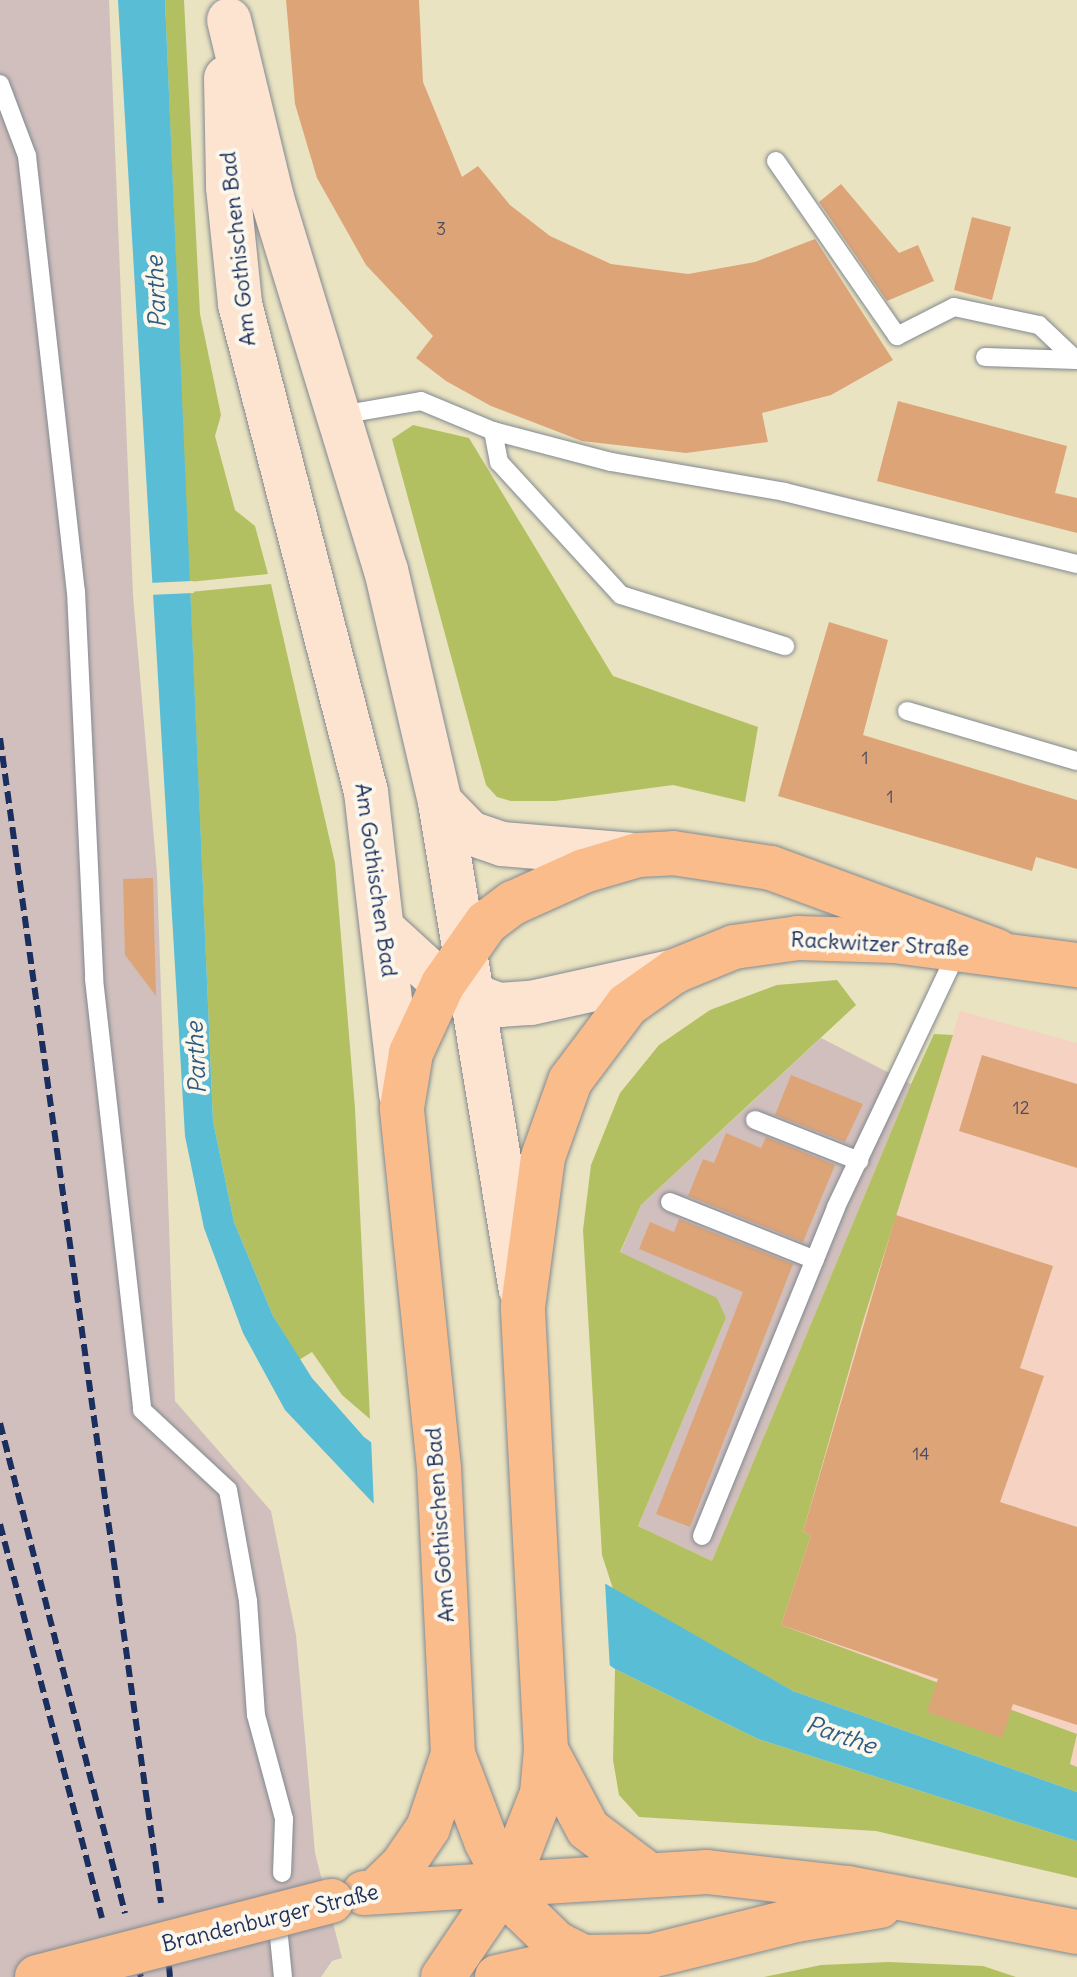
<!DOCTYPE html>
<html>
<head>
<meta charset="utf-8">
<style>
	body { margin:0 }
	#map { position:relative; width:1077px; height:1977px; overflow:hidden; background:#eae3c1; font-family:Delius,sans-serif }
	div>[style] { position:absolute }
	.built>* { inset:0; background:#f6d2c3 }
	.industrial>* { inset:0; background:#d1bfbd }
	.green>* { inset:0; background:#b3c062 }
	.water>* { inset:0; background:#58bdd5 }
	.pier>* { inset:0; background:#eae3c1 }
	.building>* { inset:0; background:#dda478 }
	.roads { filter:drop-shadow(0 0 2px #828990) drop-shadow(0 0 2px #828990) }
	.lane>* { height:18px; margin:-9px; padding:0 9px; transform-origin:9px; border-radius:9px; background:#fff }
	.secondary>* { height:44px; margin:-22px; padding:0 22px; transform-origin:22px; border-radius:22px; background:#fde4d1 }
	.primary>* { height:44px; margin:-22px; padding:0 22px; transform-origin:22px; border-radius:22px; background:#fabc8b }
	.rail>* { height:6px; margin-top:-3px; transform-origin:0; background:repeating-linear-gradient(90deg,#1b2f5e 0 12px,transparent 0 18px) }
	.bridges { filter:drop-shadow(0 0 2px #828990) drop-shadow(0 0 2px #828990) }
	.primary-bridge>* { height:44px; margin:-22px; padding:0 22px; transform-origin:22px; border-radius:22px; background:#fabc8b }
	span { translate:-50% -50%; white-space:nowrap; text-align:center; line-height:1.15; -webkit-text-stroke:8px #fbf7ec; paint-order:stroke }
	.number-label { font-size:18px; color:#4c4c64 }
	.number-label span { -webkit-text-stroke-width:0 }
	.street-label { font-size:22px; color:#1b2f5e }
	.water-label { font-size:24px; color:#2d5a82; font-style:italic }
</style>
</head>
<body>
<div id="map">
	<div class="built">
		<div style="clip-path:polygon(960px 1011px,1077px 1043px,1077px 1790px,764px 1675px,810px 1535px,803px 1532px,864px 1318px)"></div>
	</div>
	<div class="industrial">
		<div style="clip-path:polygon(0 0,109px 0,133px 595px,157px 874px,175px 1401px,271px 1511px,296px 1635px,315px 1853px,342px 1958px,332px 1961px,321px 1977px,0 1977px)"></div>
		<div style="clip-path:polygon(821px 1038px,911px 1084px,712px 1561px,638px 1526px,726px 1318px,620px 1253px,641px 1205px)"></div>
	</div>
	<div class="green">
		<div style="clip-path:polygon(165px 0,184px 0,200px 314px,221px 415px,215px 436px,235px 510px,255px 526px,268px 574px,189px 582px)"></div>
		<div style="clip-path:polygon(413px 425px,469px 438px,613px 676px,758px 727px,745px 802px,673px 785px,555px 801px,511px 801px,497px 797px,486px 785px,392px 439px)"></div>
		<div style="clip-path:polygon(271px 584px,335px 863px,355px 1108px,370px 1419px,342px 1395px,312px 1352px,299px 1360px,273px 1316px,234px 1222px,213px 1121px,190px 592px)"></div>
		<div style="clip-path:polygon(837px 980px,856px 1005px,641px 1205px,620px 1252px,717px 1298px,726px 1318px,638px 1526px,712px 1561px,911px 1084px,934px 1034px,953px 1035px,864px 1318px,803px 1532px,811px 1535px,781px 1625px,1077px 1734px,1070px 1764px,1077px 1767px,1077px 1792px,793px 1691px,614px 1592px,602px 1555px,583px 1230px,591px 1165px,620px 1093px,659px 1045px,710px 1010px,777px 985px)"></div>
		<div style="clip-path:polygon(615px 1669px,758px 1739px,1077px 1841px,1077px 1878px,876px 1831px,639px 1817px,619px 1795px,613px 1760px)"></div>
		<div style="clip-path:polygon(889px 1962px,983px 1966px,1016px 1977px,764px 1977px,821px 1965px)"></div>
	</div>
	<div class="water">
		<div style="clip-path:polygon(118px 0,165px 0,213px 1121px,234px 1222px,273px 1316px,312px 1378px,364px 1437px,417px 1476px,793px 1691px,1077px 1792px,1077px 1841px,758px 1739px,615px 1669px,373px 1503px,285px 1410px,243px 1333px,204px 1228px,185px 1136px)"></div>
	</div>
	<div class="pier">
		<div style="clip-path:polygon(193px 581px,194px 593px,148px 595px,148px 583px)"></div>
		<div style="clip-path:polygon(371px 1437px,419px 1472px,605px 1582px,610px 1670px,374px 1509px)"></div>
	</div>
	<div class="building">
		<div style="clip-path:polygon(286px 0,419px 0,423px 82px,462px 177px,478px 166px,510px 205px,550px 236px,611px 264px,688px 274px,755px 262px,815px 239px,893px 360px,831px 395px,762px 413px,768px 442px,686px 453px,582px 441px,491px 406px,446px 381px,416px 358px,433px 336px,366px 265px,317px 178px,295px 104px)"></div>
		<div style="clip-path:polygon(841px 184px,899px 253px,918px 245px,934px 281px,887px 301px,819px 202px)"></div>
		<div style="clip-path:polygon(972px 217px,1011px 227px,992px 300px,954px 290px)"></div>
		<div style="clip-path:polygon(898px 401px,1067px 446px,1055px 493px,1077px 498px,1077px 533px,877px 481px)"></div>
		<div style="clip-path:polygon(829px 622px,888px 640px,863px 735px,1077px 800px,1077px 869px,1036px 857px,1032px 871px,778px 796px)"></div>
		<div style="clip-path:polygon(153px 878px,156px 996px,125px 955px,123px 879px)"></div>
		<div style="clip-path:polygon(982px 1055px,1077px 1084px,1077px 1168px,959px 1131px)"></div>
		<div style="clip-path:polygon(791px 1075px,863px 1104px,845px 1142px,775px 1115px)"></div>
		<div style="clip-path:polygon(726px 1133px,761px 1148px,766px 1137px,835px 1165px,803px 1242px,688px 1196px,703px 1159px,714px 1163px)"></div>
		<div style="clip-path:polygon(896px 1215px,1053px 1266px,1020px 1368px,1044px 1376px,1000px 1502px,1077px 1527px,1077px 1725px,1013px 1704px,1002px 1738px,927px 1712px,938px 1679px,781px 1625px,811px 1535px,803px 1532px)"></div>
		<div style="clip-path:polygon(679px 1219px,793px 1264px,690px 1527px,656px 1514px,743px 1292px,639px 1249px,650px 1222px,674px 1232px)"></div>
	</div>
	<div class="roads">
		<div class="lane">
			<div style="left:0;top:84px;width:77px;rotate:69.4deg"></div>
			<div style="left:27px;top:156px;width:438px;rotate:83.6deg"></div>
			<div style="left:76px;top:591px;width:388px;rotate:87.3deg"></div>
			<div style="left:94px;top:979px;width:434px;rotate:83.6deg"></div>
			<div style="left:142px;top:1410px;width:117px;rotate:42.9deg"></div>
			<div style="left:228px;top:1490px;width:113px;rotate:79.8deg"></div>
			<div style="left:248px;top:1601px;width:114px;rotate:86deg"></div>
			<div style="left:256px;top:1715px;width:108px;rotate:74.9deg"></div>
			<div style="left:284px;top:1819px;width:54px;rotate:92.1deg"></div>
			<div style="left:776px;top:161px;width:213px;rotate:55.3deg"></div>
			<div style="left:897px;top:336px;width:64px;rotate:-27deg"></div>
			<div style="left:954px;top:307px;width:87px;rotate:12deg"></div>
			<div style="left:1039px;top:325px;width:51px;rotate:43.4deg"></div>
			<div style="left:985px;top:357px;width:92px;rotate:1.9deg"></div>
			<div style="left:340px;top:415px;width:82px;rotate:-9.8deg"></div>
			<div style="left:421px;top:401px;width:78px;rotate:22.6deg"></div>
			<div style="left:493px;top:431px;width:122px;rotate:14.7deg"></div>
			<div style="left:611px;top:462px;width:176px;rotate:9.8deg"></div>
			<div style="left:784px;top:492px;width:302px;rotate:13.8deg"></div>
			<div style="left:493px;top:431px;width:32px;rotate:79deg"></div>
			<div style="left:499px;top:462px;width:180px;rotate:47.5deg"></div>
			<div style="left:621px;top:595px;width:172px;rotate:17.3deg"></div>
			<div style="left:907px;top:711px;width:177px;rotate:16.4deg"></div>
			<div style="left:755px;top:1120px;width:112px;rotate:21.5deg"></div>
			<div style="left:670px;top:1202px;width:156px;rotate:21.8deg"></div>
			<div style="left:702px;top:1536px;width:355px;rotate:-67.8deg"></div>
			<div style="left:836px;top:1207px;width:284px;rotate:-64.6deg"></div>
			<div style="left:279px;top:1937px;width:40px;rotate:84.3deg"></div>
		</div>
		<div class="secondary">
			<div style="left:229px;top:20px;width:183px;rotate:76.4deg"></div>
			<div style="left:272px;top:198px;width:389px;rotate:73deg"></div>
			<div style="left:386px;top:570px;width:238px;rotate:76.9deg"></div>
			<div style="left:440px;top:802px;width:494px;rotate:80.6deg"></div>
			<div style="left:226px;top:78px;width:109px;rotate:88.9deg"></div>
			<div style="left:228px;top:187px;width:118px;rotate:84.1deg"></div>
			<div style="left:240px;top:304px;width:504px;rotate:75.52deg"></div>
			<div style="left:366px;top:792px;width:304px;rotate:83.4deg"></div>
			<div style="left:440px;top:802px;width:43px;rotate:45.9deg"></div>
			<div style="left:470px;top:833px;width:34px;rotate:19deg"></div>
			<div style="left:502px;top:844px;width:131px;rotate:4.8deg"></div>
			<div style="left:385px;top:931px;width:79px;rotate:42.4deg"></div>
			<div style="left:443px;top:984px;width:60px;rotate:20.6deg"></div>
			<div style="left:499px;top:1005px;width:32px;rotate:-4deg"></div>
			<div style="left:531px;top:1003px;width:148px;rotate:-12.5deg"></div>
		</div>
		<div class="primary">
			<div style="left:546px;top:1750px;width:89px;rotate:62deg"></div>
			<div style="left:588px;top:1829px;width:71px;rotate:37deg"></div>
			<div style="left:453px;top:1754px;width:93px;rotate:69.2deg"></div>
			<div style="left:486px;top:1841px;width:78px;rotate:62.4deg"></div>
			<div style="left:522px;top:1910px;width:47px;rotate:44.1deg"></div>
			<div style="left:556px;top:1943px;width:31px;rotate:27deg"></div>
			<div style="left:378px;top:1889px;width:33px;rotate:-44deg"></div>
			<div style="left:402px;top:1866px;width:46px;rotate:-55.6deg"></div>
			<div style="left:428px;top:1828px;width:78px;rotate:-71.3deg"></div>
			<div style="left:453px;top:1754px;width:286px;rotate:-92.8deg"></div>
			<div style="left:439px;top:1468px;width:362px;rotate:-95.9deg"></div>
			<div style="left:402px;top:1108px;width:56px;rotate:-80.7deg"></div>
			<div style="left:411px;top:1053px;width:76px;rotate:-65.1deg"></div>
			<div style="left:443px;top:984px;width:75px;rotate:-54.8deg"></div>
			<div style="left:486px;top:923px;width:34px;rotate:-37deg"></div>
			<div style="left:513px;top:903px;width:78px;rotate:-24.3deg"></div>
			<div style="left:584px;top:871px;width:56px;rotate:-16.5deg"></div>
			<div style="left:638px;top:855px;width:35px;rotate:-3deg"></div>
			<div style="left:673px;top:853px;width:99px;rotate:8.7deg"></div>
			<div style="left:771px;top:868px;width:241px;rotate:20.2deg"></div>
			<div style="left:364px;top:1893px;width:344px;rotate:-3.5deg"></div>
			<div style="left:707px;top:1872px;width:142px;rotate:6.5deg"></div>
			<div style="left:848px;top:1888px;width:233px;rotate:10.9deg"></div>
			<div style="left:443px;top:1977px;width:114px;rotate:-55.8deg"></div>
			<div style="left:507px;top:1883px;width:97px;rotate:-68.7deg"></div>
			<div style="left:542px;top:1793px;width:43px;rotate:-84.7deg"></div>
			<div style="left:546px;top:1750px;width:444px;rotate:-93deg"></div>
			<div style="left:523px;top:1307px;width:151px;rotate:-82.4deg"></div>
			<div style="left:543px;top:1157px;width:81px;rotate:-70.4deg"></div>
			<div style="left:570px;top:1081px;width:95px;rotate:-53.1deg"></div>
			<div style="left:627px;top:1005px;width:59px;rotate:-35.3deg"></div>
			<div style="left:675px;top:971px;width:64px;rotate:-22.1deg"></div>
			<div style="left:734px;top:947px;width:65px;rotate:-8deg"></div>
			<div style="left:798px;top:938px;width:96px;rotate:1.8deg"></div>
			<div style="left:894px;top:941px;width:185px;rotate:7.5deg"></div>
			<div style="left:497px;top:1977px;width:89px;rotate:-12.9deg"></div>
			<div style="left:584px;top:1957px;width:67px;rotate:-0.9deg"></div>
			<div style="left:651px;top:1956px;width:149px;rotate:-13.9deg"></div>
			<div style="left:796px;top:1920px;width:85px;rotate:-9.5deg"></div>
		</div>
	</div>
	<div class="rail">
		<div style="left:0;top:738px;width:1176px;rotate:82.13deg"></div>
		<div style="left:0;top:1423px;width:506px;rotate:75.69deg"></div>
		<div style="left:0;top:1524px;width:407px;rotate:75.5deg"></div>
		<div style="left:169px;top:1966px;width:11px;rotate:85deg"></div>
		<div style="left:140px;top:1974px;width:3px;rotate:72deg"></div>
	</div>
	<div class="bridges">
		<div class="primary-bridge">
			<div style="left:37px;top:1977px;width:304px;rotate:-14.5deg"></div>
		</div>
	</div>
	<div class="number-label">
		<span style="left:441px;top:229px">3</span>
		<span style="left:865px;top:758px">1</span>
		<span style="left:890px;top:797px">1</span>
		<span style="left:1021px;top:1108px">12</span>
		<span style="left:921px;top:1454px">14</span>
	</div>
	<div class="street-label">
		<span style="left:238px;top:249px;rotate:-96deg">Am Gothischen Bad</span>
		<span style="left:376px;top:880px;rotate:82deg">Am Gothischen Bad</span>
		<span style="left:880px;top:944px;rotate:3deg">Rackwitzer Straße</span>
		<span style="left:440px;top:1525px;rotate:-94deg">Am Gothischen Bad</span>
		<span style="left:270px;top:1918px;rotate:-14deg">Brandenburger Straße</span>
	</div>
	<div class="water-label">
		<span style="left:156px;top:292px;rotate:-93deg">Parthe</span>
		<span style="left:196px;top:1058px;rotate:-93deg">Parthe</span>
		<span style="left:841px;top:1735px;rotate:19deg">Parthe</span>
	</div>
</div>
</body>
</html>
